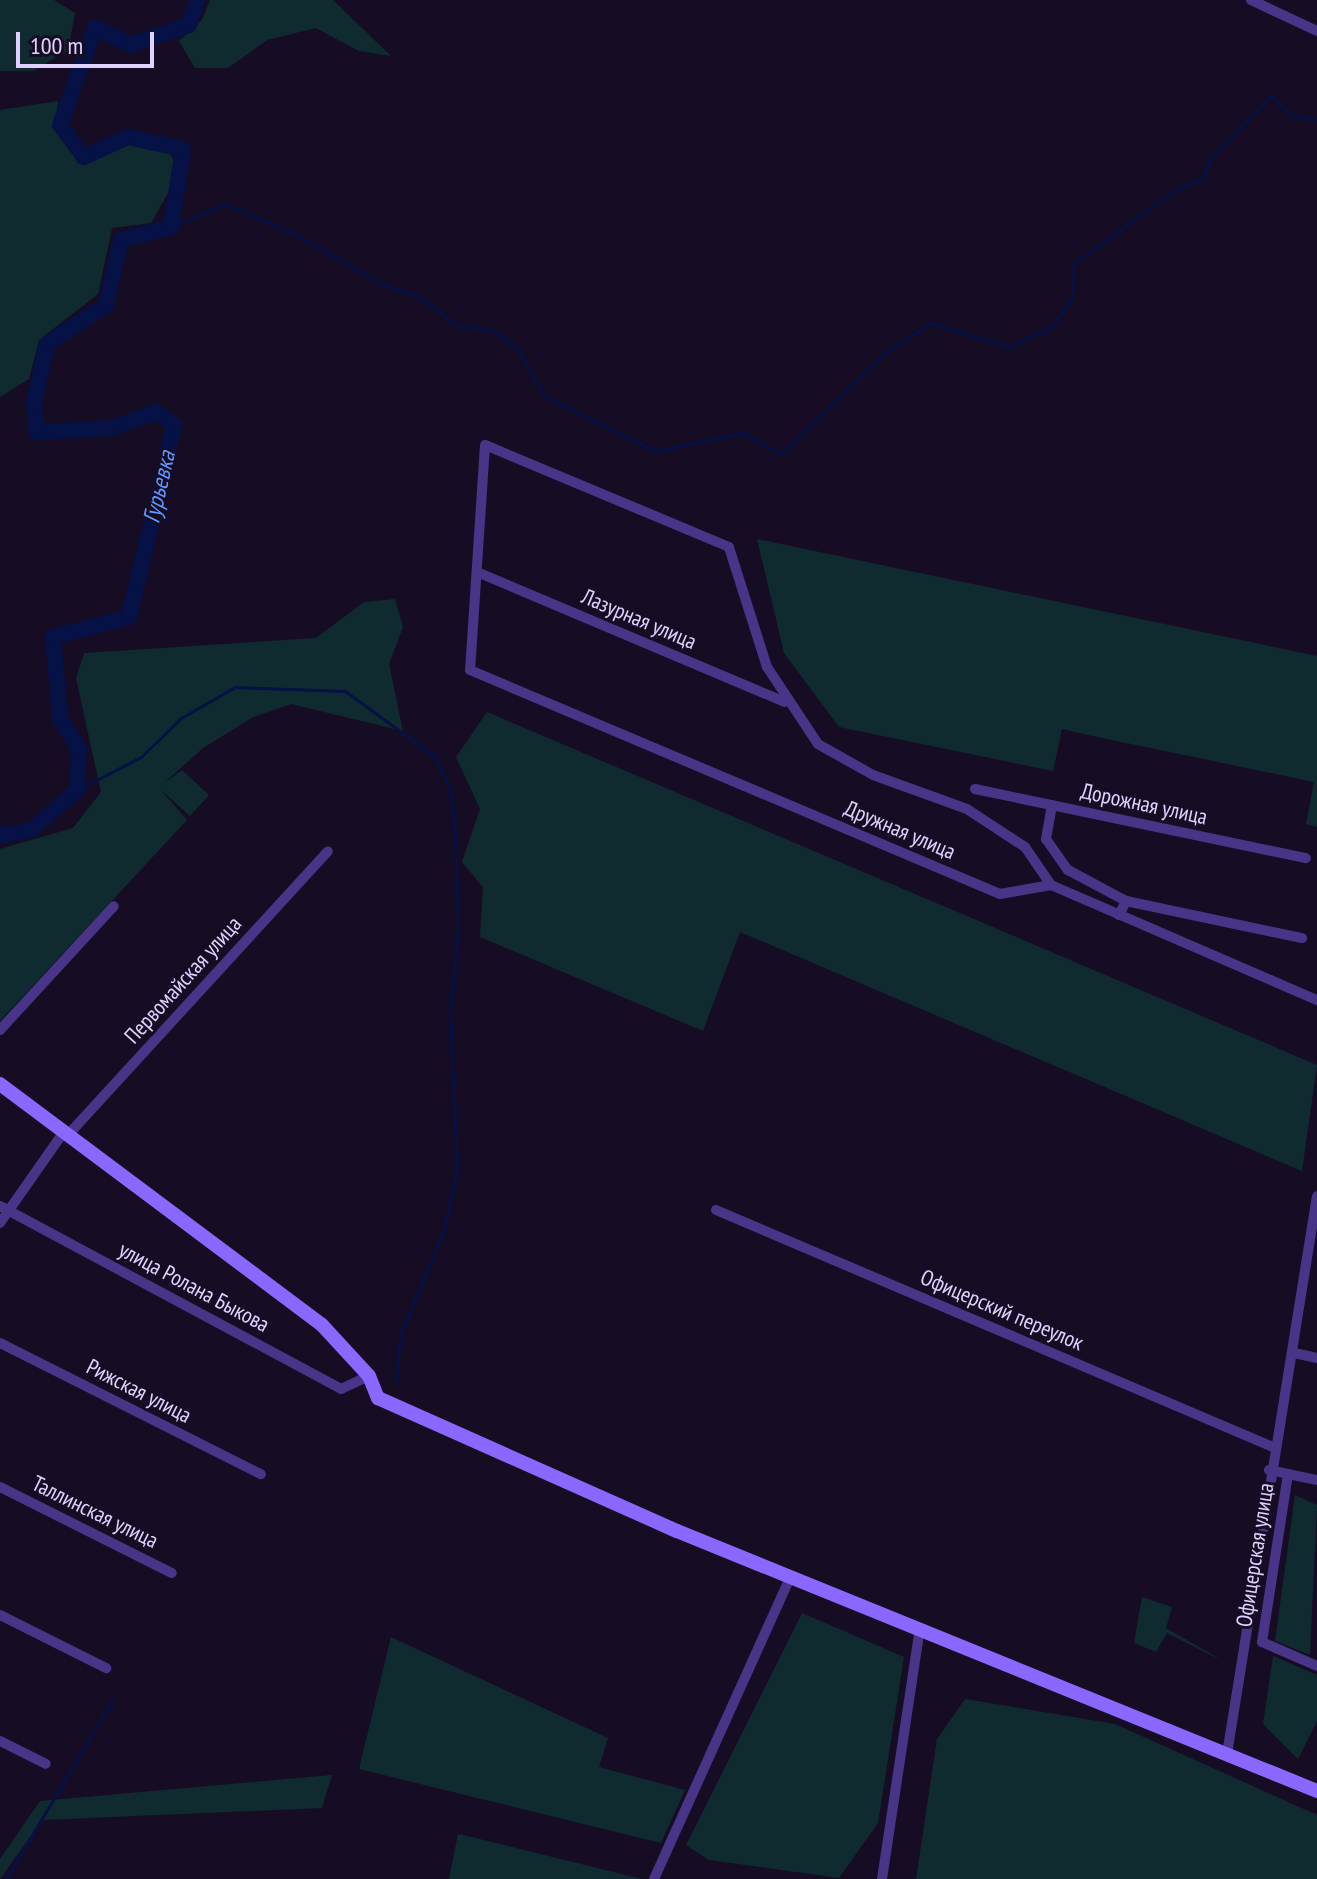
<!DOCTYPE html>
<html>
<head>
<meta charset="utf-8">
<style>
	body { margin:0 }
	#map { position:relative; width:1317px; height:1879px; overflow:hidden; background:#160d25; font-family:"PT Sans Narrow",sans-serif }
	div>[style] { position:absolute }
	.green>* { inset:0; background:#102b30 }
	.stream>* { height:3px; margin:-1.5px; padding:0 1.5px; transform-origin:1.5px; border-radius:1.5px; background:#061145 }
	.river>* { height:16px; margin:-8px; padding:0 8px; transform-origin:8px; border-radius:8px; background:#061145 }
	.street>* { height:10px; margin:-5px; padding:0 5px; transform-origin:5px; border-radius:5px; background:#483588 }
	.secondary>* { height:14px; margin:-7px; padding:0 7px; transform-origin:7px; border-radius:7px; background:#8a68ff }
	span { translate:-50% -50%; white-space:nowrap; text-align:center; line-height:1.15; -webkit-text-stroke:6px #160d25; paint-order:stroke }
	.street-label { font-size:22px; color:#e0d1ff }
	.water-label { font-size:24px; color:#5f96ff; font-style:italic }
	.scale { position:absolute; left:16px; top:32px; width:138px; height:36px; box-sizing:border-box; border:4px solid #e0d1ff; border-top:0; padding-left:10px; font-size:24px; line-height:28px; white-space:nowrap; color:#e0d1ff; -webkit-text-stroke:6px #160d25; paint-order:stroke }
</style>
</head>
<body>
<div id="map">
	<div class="green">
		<div style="clip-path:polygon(0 0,54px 0,75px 13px,68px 50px,33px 71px,0 71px)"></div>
		<div style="clip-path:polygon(210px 0,333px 0,391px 56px,359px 51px,316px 28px,267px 40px,228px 68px,195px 68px,179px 41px,202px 20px)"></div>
		<div style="clip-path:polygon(58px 101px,56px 120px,78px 164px,126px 144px,168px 149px,175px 164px,172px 186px,151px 223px,112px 228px,98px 294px,39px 340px,29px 379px,0 397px,0 110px)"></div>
		<div style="clip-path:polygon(757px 539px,1317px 656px,1317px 827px,1306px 824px,1314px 782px,1088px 735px,1062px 729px,1053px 771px,839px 727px,784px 653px)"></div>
		<div style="clip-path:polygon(395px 599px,403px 627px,389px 664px,403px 731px,291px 704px,253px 717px,203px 748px,163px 784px,182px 770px,209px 795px,190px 816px,160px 789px,187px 820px,0 1021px,0 849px,73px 828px,101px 792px,76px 678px,84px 653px,316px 638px,364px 602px)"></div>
		<div style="clip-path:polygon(487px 712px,1317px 1065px,1302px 1171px,740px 932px,703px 1031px,480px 937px,483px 887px,462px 862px,480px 809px,456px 757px)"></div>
		<div style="clip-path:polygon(1295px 1495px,1317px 1505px,1310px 1655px,1275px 1641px)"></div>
		<div style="clip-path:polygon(1142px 1597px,1172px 1607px,1166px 1628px,1225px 1662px,1167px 1633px,1156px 1652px,1134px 1643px)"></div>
		<div style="clip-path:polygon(802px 1613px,904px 1657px,878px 1823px,839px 1878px,709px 1860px,686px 1845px)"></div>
		<div style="clip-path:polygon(391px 1637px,608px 1738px,599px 1767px,685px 1790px,661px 1843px,359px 1769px)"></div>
		<div style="clip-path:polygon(1273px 1656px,1317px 1675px,1317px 1721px,1298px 1759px,1263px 1724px)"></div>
		<div style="clip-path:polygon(965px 1699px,1115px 1724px,1317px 1815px,1317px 1879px,916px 1879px,937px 1739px)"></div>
		<div style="clip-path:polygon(332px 1775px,322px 1808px,42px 1820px,0 1879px,0 1859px,40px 1801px)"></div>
		<div style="clip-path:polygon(458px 1834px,459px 1834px,642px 1879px,449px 1879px)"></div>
	</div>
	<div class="stream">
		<div style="left:171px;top:227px;width:60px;rotate:-22.7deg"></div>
		<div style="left:226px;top:204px;width:77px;rotate:23.6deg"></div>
		<div style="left:297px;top:235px;width:98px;rotate:30deg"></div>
		<div style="left:382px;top:284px;width:39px;rotate:18deg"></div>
		<div style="left:419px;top:296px;width:49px;rotate:37.6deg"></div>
		<div style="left:458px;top:326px;width:35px;rotate:8deg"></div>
		<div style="left:493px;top:331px;width:29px;rotate:34deg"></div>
		<div style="left:517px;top:347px;width:56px;rotate:61.1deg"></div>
		<div style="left:544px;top:396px;width:124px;rotate:26.4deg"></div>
		<div style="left:655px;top:451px;width:90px;rotate:-11.6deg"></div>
		<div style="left:743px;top:433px;width:43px;rotate:28.9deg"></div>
		<div style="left:781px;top:454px;width:145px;rotate:-44.2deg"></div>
		<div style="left:885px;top:353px;width:55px;rotate:-33.1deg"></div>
		<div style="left:931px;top:323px;width:82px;rotate:17.1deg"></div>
		<div style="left:1009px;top:347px;width:45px;rotate:-24.9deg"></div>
		<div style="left:1050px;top:328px;width:36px;rotate:-53deg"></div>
		<div style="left:1072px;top:299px;width:36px;rotate:-87deg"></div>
		<div style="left:1074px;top:263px;width:128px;rotate:-35.8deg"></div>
		<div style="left:1178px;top:188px;width:26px;rotate:-18deg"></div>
		<div style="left:1203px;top:180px;width:23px;rotate:-70deg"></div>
		<div style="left:1211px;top:158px;width:88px;rotate:-45.9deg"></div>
		<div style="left:1272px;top:95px;width:28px;rotate:49deg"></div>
		<div style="left:1290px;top:116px;width:27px;rotate:8deg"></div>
		<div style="left:77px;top:790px;width:72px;rotate:-27.3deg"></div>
		<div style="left:141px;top:757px;width:56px;rotate:-44.3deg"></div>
		<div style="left:181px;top:718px;width:62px;rotate:-29.9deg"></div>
		<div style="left:235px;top:687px;width:110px;rotate:2.1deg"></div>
		<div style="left:345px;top:691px;width:110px;rotate:36.1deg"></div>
		<div style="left:434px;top:756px;width:35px;rotate:63deg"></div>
		<div style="left:450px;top:787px;width:45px;rotate:83.7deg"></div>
		<div style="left:455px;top:832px;width:98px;rotate:88.2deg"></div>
		<div style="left:458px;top:930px;width:82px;rotate:95.6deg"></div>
		<div style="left:450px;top:1012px;width:157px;rotate:87.4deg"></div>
		<div style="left:457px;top:1169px;width:62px;rotate:102deg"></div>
		<div style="left:444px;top:1230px;width:113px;rotate:112.9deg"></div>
		<div style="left:400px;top:1334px;width:49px;rotate:94.7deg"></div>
		<div style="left:6px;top:1879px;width:209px;rotate:-59.3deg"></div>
	</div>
	<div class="river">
		<div style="left:0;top:835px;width:31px;rotate:-9deg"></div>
		<div style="left:31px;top:830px;width:61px;rotate:-41deg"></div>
		<div style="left:77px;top:790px;width:41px;rotate:-87.2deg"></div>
		<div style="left:79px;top:749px;width:36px;rotate:-122deg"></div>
		<div style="left:60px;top:719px;width:82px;rotate:-94.9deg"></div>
		<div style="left:53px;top:637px;width:79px;rotate:-14.7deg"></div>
		<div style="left:129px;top:617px;width:197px;rotate:-76.8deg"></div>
		<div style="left:174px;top:425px;width:22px;rotate:-144deg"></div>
		<div style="left:156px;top:412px;width:47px;rotate:160deg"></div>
		<div style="left:112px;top:428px;width:75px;rotate:176.9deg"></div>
		<div style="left:37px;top:432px;width:29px;rotate:-96deg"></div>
		<div style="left:34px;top:403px;width:60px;rotate:-77.6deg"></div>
		<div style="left:47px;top:344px;width:71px;rotate:-33.5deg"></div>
		<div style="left:106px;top:305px;width:67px;rotate:-77deg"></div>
		<div style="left:121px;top:240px;width:52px;rotate:-14.6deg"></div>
		<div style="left:171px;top:227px;width:79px;rotate:-81.3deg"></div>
		<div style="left:183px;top:149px;width:56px;rotate:-167.7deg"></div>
		<div style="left:128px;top:137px;width:48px;rotate:155.6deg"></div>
		<div style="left:84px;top:157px;width:40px;rotate:-127deg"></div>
		<div style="left:60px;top:125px;width:104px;rotate:-70.3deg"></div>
		<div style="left:95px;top:27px;width:39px;rotate:27deg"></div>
		<div style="left:130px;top:45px;width:62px;rotate:-18.7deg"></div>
		<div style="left:189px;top:25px;width:26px;rotate:-72deg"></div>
	</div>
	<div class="street">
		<div style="left:1251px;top:0;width:73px;rotate:25.2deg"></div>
		<div style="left:477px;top:572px;width:334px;rotate:22.9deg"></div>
		<div style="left:975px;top:789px;width:338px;rotate:11.8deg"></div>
		<div style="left:1052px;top:805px;width:35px;rotate:100deg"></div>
		<div style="left:1046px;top:839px;width:38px;rotate:55deg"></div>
		<div style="left:1068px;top:870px;width:66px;rotate:28.1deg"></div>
		<div style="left:1051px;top:885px;width:46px;rotate:-124.4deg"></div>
		<div style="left:1025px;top:847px;width:69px;rotate:-146.8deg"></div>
		<div style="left:967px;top:809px;width:100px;rotate:-160.1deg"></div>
		<div style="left:873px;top:775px;width:63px;rotate:-150.6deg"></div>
		<div style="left:818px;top:744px;width:92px;rotate:-123.5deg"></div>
		<div style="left:767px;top:667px;width:126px;rotate:-107.6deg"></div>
		<div style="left:729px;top:547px;width:264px;rotate:-157.3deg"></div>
		<div style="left:485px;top:445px;width:225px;rotate:93.8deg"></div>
		<div style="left:470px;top:670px;width:575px;rotate:22.91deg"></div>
		<div style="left:1000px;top:894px;width:52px;rotate:-10deg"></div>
		<div style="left:1051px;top:885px;width:290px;rotate:23.4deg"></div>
		<div style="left:1119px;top:915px;width:16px;rotate:-63deg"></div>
		<div style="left:1126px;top:901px;width:180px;rotate:11.9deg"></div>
		<div style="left:0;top:1030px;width:168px;rotate:-47.4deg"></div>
		<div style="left:67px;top:1136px;width:386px;rotate:-47.5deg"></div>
		<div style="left:0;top:1206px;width:387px;rotate:28.2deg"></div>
		<div style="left:341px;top:1389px;width:31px;rotate:-25deg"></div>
		<div style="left:716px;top:1210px;width:605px;rotate:23.05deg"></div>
		<div style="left:0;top:1223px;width:110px;rotate:-55deg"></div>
		<div style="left:0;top:1343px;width:292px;rotate:26.7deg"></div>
		<div style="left:1294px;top:1353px;width:24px;rotate:12deg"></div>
		<div style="left:1269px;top:1470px;width:49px;rotate:11.8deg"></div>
		<div style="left:1288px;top:1474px;width:170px;rotate:98.8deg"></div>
		<div style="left:1262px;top:1642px;width:60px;rotate:23.6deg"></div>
		<div style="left:0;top:1487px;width:192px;rotate:26.6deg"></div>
		<div style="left:0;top:1615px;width:119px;rotate:26.6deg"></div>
		<div style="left:0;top:1741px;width:51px;rotate:26.6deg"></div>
		<div style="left:1227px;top:1754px;width:565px;rotate:-80.84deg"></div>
		<div style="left:654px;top:1879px;width:333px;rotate:-65.7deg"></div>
		<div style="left:882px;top:1879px;width:254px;rotate:-81.4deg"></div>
	</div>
	<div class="secondary">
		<div style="left:0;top:1084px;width:402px;rotate:36.8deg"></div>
		<div style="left:322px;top:1325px;width:69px;rotate:47.3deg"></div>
		<div style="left:369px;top:1376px;width:24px;rotate:68deg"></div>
		<div style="left:378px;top:1398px;width:327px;rotate:24deg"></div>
		<div style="left:677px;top:1531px;width:691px;rotate:22.11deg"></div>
	</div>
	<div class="street-label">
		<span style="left:639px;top:619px;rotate:23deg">Лазурная улица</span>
		<span style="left:1144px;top:804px;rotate:12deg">Дорожная улица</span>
		<span style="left:900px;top:830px;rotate:23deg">Дружная улица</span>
		<span style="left:183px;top:980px;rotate:-48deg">Первомайская улица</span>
		<span style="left:194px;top:1287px;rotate:28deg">улица Ролана Быкова</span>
		<span style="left:1002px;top:1310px;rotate:23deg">Офицерский переулок</span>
		<span style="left:139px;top:1391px;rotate:27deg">Рижская улица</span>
		<span style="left:95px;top:1512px;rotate:26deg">Таллинская улица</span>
		<span style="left:1255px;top:1555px;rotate:-81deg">Офицерская улица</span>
	</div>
	<div class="water-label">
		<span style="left:159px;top:487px;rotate:-77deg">Гурьевка</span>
	</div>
	<div class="scale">100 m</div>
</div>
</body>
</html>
